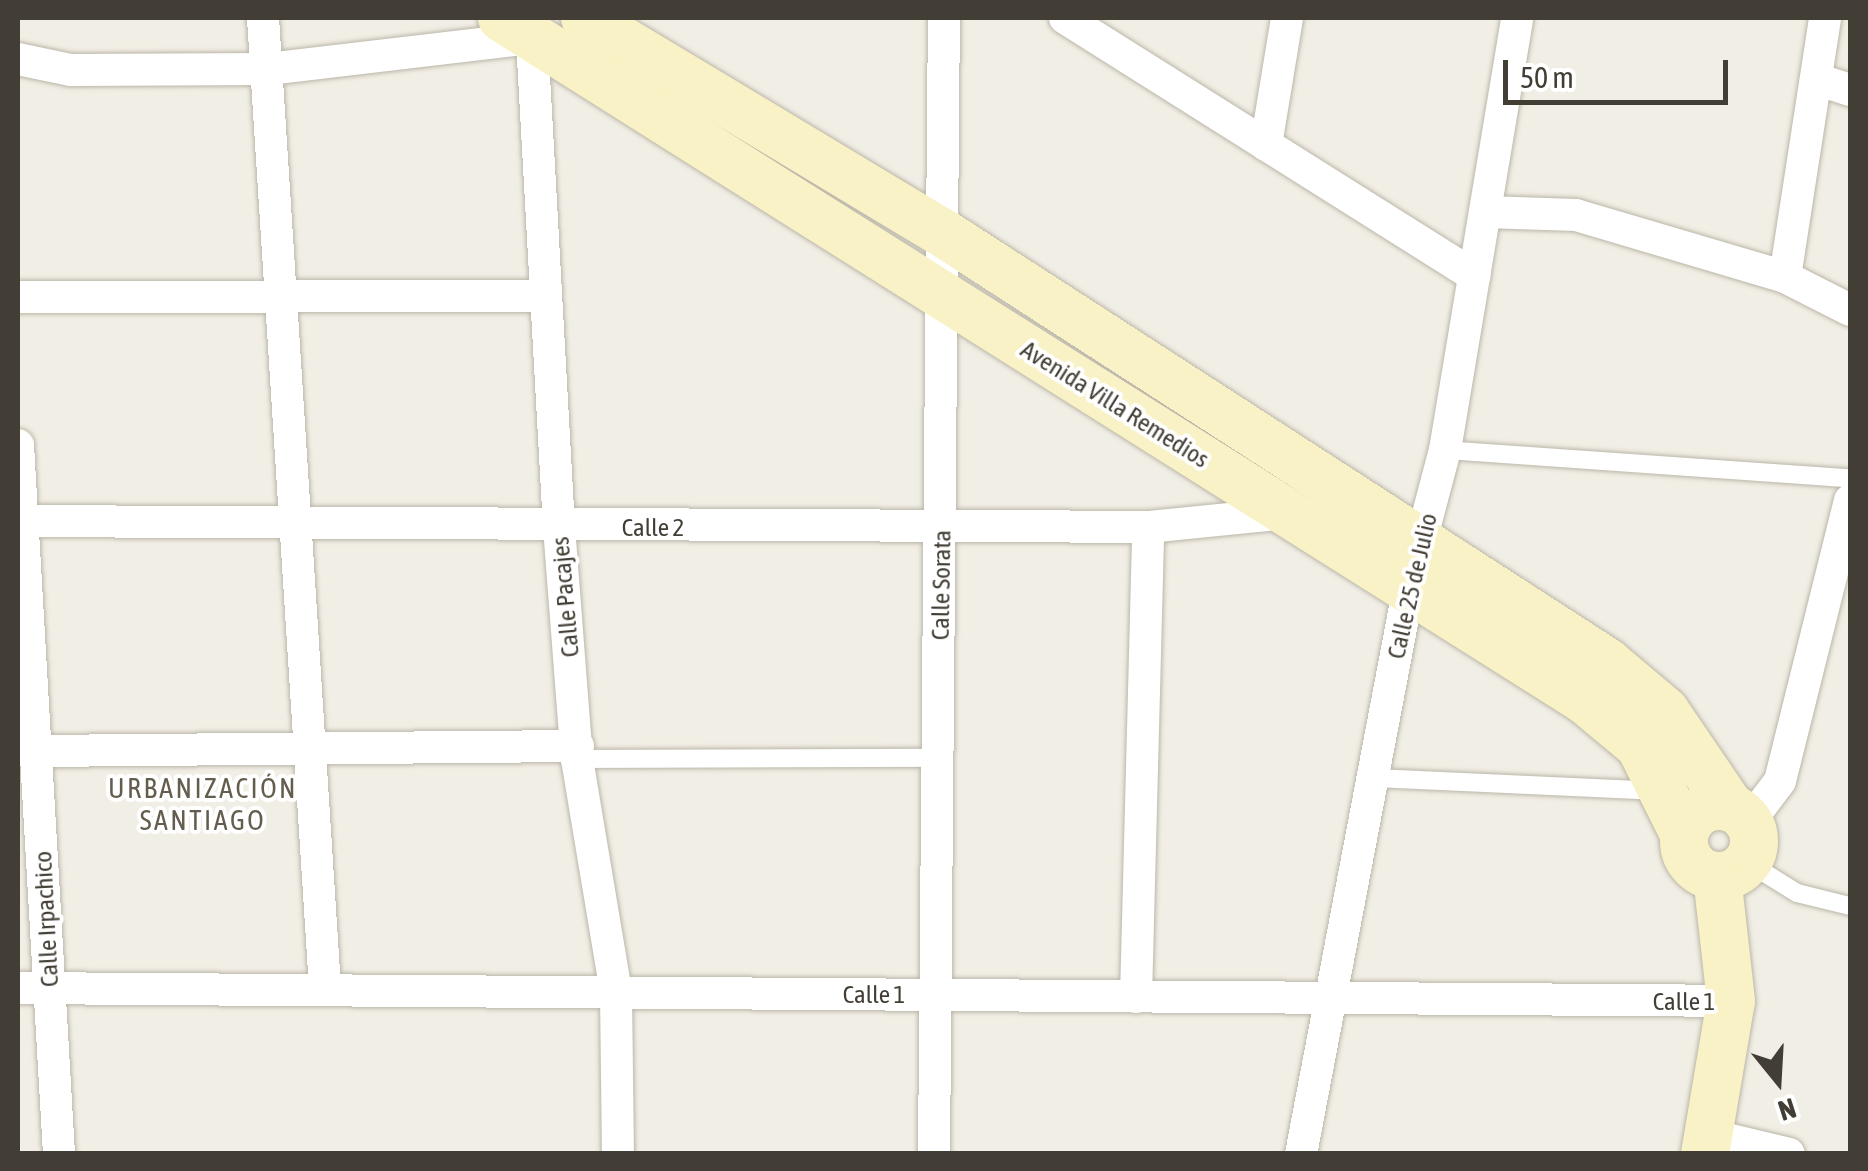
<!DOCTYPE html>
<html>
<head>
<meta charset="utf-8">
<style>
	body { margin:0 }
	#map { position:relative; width:1868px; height:1171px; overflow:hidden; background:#f1eee5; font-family:"Asap Condensed",sans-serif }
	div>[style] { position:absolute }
	.roads { filter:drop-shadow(0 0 2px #bbb6a8) drop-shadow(0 0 2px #bbb6a8) }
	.service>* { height:18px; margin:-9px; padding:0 9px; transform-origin:9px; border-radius:9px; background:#fff }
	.minor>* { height:32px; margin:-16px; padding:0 16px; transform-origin:16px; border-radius:16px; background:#fff }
	.secondary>* { height:48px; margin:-24px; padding:0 24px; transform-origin:24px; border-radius:24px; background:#f9f2c6 }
	.secondary>.ring { margin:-24px; padding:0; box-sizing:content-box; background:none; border:48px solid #f9f2c6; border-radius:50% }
	span { translate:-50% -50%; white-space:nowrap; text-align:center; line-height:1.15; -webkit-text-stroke:8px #fff; paint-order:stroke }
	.street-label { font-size:25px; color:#423e35 }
	.neighbourhood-label { font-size:28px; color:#645d4d; letter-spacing:2.5px }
	.frame { position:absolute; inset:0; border:20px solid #423e35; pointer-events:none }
	.north { position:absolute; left:1728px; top:1031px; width:100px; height:100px; -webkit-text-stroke:8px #fff; paint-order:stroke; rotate:162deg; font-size:28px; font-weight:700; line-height:40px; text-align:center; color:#423e35 }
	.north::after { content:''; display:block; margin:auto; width:35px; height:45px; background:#423e35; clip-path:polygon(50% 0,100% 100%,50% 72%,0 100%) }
	.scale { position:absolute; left:1503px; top:60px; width:225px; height:45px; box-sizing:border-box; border:5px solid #423e35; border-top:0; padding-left:12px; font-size:30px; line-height:35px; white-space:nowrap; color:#423e35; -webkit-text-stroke:8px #fff; paint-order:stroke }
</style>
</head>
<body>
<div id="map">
	<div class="roads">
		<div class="service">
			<div style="left:1445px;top:450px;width:406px;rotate:4deg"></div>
			<div style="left:577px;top:759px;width:361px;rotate:-0.2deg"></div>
			<div style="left:1373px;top:778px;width:284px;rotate:2.6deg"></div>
			<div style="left:1747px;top:862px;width:59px;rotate:31.8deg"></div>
			<div style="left:1797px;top:893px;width:55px;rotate:13.8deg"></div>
		</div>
		<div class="minor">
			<div style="left:263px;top:18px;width:972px;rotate:86.34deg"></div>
			<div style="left:1065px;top:18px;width:484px;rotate:32.2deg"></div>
			<div style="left:531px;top:22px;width:506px;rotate:86.83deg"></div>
			<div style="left:559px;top:527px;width:233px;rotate:85.6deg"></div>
			<div style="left:577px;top:759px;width:237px;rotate:80.5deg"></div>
			<div style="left:616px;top:993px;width:161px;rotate:89.3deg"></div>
			<div style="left:18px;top:59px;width:53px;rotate:11.9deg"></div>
			<div style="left:70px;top:70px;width:198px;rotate:-0.3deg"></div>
			<div style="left:268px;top:69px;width:267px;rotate:-6.7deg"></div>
			<div style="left:1816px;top:79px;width:36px;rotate:18deg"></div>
			<div style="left:1266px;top:145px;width:129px;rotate:-80.6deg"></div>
			<div style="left:1485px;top:212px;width:91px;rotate:1.9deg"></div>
			<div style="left:1576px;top:215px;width:218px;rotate:16.5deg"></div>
			<div style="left:1785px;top:277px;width:73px;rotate:26.9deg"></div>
			<div style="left:1785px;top:277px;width:262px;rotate:-81.2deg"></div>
			<div style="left:18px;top:297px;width:523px;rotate:-0.11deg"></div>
			<div style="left:18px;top:445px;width:710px;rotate:86.69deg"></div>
			<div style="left:18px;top:521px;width:1130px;rotate:0.3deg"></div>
			<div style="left:1148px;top:527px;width:141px;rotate:-5.7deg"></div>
			<div style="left:36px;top:751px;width:542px;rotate:-0.53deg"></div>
			<div style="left:1749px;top:822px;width:51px;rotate:-52.9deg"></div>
			<div style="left:1780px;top:781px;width:289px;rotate:-76deg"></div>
			<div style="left:18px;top:988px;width:1713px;rotate:0.43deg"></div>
			<div style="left:1136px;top:997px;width:470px;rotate:-88.5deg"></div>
			<div style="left:1710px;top:1135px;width:81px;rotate:13.5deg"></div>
			<div style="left:934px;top:1154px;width:1136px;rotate:-89.5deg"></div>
			<div style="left:1301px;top:1154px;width:578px;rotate:-79.23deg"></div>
			<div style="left:1409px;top:586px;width:141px;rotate:-75.2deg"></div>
			<div style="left:1445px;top:450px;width:438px;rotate:-80.5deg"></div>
		</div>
		<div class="secondary">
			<div style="left:502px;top:18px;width:1280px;rotate:32.2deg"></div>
			<div style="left:1585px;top:700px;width:72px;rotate:39.9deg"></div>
			<div style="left:1640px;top:746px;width:98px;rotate:63.4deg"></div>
			<div style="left:585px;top:18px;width:414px;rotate:31deg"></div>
			<div style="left:940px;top:231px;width:794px;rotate:32.87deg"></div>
			<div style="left:1607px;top:662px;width:76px;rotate:40.2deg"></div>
			<div style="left:1665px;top:711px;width:117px;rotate:55.8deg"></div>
			<div class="ring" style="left:1684px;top:806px;width:22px;height:22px"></div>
			<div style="left:1705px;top:1154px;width:155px;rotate:-80.4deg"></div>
			<div style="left:1731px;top:1001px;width:125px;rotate:-96.4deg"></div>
		</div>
	</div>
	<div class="street-label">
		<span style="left:1115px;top:404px;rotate:32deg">Avenida Villa Remedios</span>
		<span style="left:653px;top:527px">Calle 2</span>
		<span style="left:941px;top:585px;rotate:-89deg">Calle Sorata</span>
		<span style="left:1412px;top:586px;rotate:-77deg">Calle 25 de Julio</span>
		<span style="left:565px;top:597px;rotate:-95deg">Calle Pacajes</span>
		<span style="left:46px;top:919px;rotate:-93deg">Calle Irpachico</span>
		<span style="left:874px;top:994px">Calle 1</span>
		<span style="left:1684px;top:1001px">Calle 1</span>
	</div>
	<div class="neighbourhood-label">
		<span style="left:203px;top:804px">URBANIZACIÓN<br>SANTIAGO</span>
	</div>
	<div class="frame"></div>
	<div class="north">N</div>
	<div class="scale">50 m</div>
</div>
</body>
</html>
